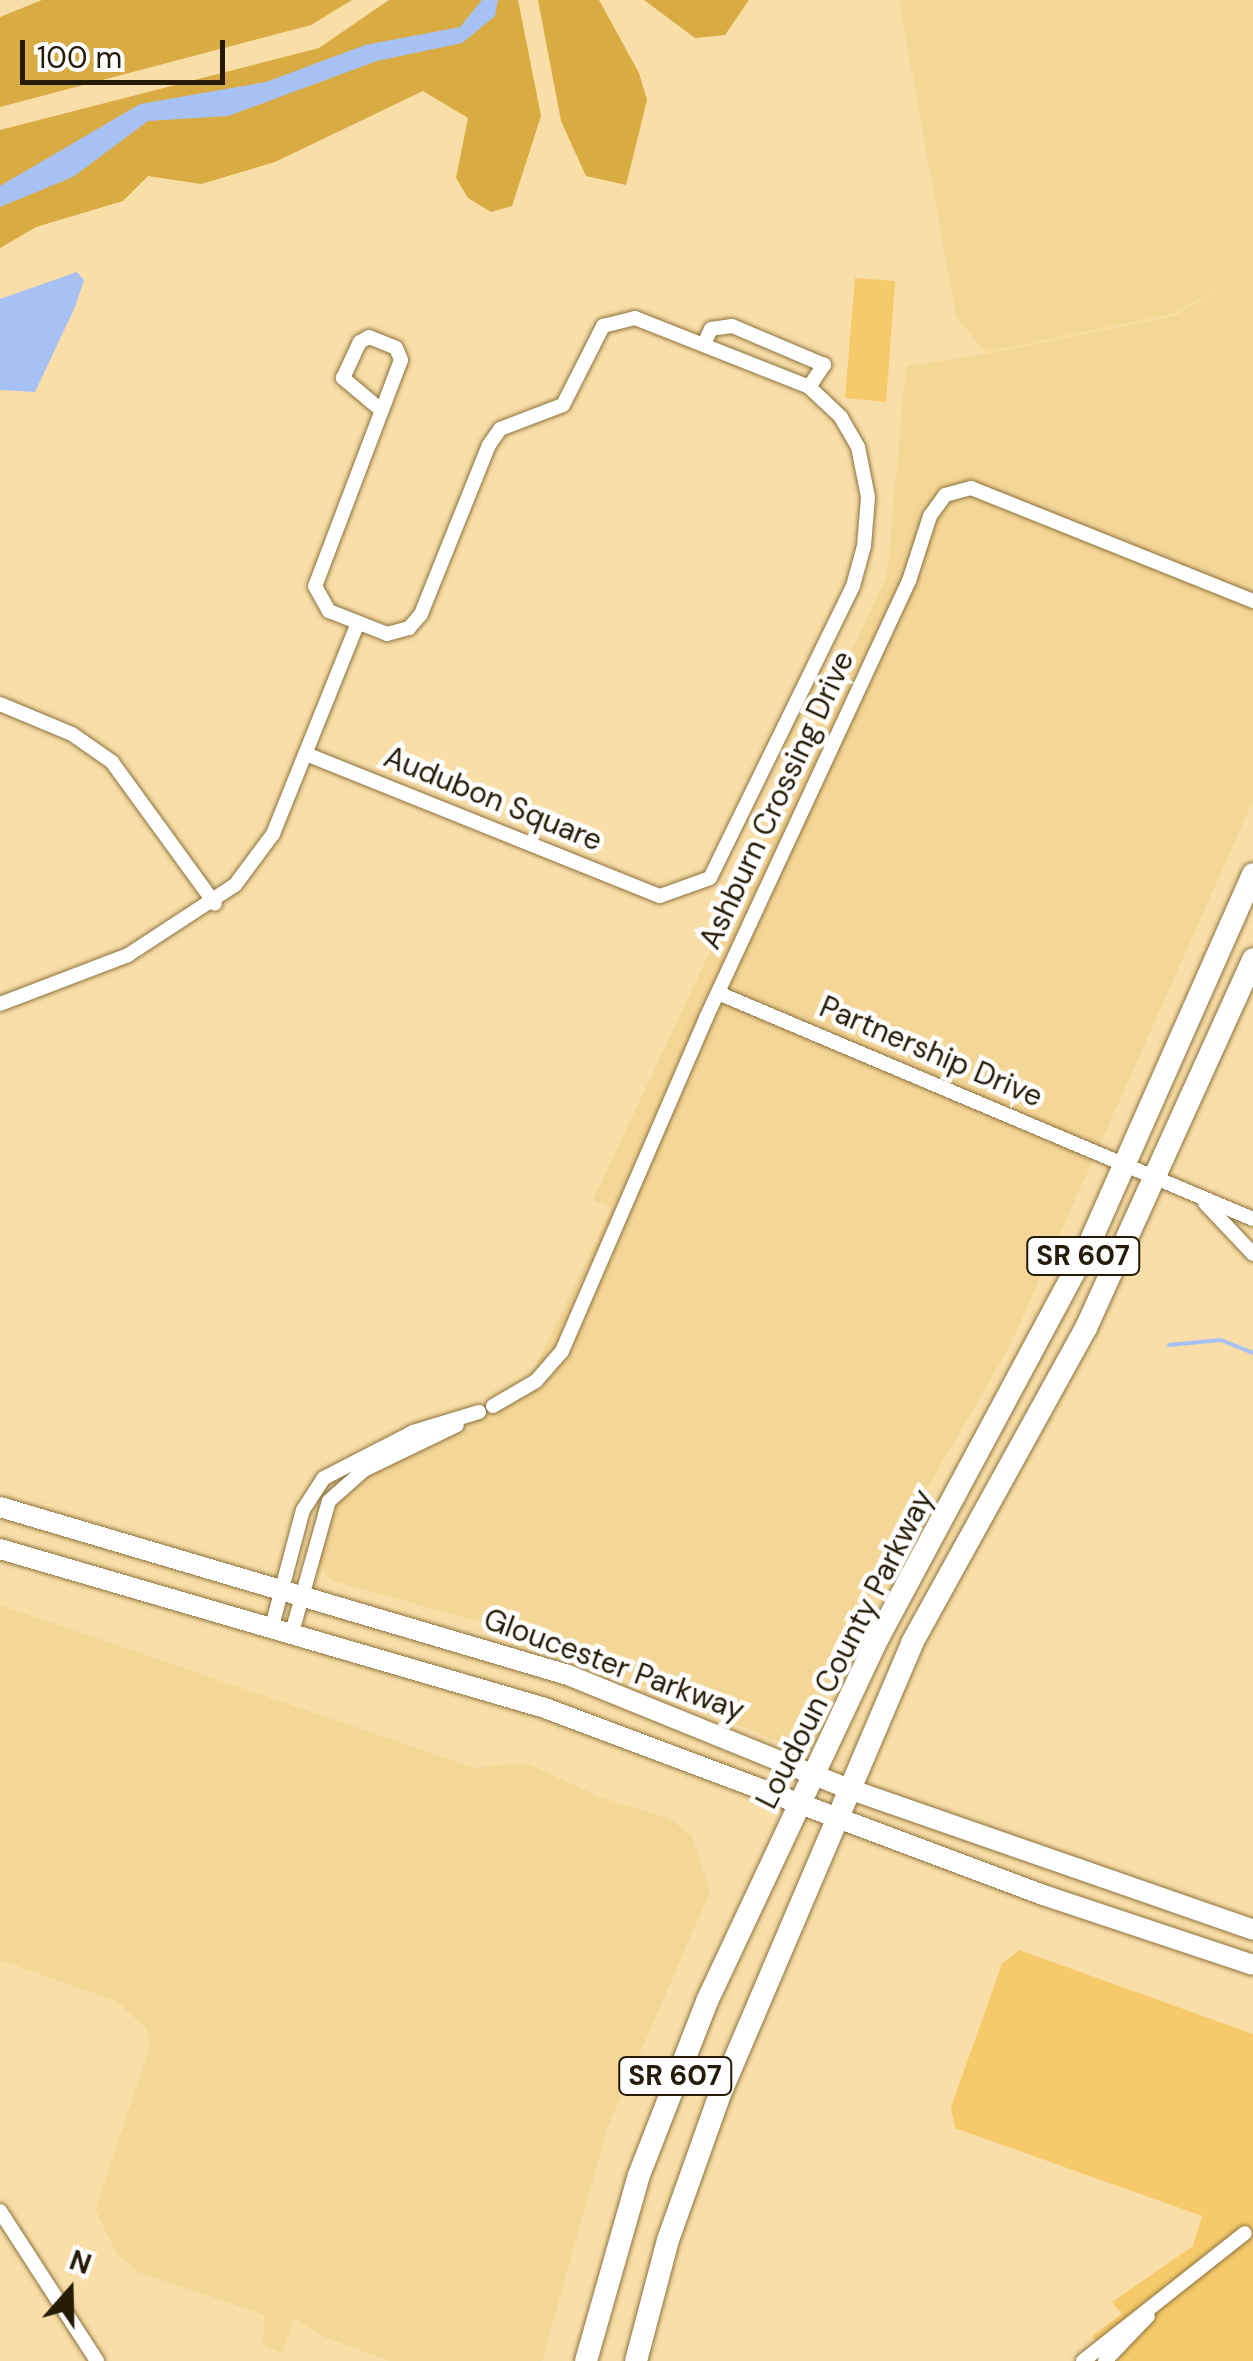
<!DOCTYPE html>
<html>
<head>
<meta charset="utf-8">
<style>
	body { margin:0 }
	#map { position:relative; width:1253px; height:2361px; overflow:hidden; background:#f9dea7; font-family:"DM Sans",sans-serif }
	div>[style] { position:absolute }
	.built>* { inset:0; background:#f4d697 }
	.green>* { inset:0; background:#f6ca6a }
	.forest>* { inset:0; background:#d9ab43 }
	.water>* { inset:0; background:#a8c1f5 }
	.stream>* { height:4px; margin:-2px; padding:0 2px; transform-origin:2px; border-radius:2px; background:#a8c1f5 }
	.roads { filter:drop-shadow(0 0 2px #8b723e) drop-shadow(0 0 2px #8b723e) }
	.street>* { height:14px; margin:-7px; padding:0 7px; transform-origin:7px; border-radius:7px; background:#fff }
	.secondary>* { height:20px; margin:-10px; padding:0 10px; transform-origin:10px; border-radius:10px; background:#fff }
	.primary>* { height:22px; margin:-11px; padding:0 11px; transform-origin:11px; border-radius:11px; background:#fff }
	span { translate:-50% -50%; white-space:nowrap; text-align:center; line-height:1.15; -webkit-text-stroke:9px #fff; paint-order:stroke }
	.shield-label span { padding:2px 8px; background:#fff; border:2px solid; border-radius:8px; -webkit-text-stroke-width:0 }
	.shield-label { font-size:28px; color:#251b06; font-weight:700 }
	.street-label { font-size:30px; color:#251b06 }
	.north { position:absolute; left:20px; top:2241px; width:100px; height:100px; -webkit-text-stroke:8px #fff; paint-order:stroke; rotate:20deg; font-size:28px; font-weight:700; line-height:40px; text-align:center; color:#251b06 }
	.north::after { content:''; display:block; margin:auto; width:35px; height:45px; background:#251b06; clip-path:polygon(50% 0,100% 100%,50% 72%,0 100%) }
	.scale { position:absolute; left:20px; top:40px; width:205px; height:45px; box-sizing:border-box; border:5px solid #251b06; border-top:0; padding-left:12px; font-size:30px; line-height:35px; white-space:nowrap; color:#251b06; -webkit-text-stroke:8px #fff; paint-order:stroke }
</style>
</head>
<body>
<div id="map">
	<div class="built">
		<div style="clip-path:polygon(899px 0,1253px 0,1253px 801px,1009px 1348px,904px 1527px,807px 1731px,779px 1742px,509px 1630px,330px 1580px,320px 1564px,303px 1559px,330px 1493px,366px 1464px,524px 1390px,612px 1208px,593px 1200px,887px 576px,906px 366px,975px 356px,1174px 316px,1231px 281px,1173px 314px,985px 352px,956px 316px)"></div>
		<div style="clip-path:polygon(0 1605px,474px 1768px,526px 1763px,602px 1798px,668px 1818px,691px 1835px,710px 1892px,607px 2129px,542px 2361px,390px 2361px,322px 2336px,294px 2318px,283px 2353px,263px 2345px,265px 2315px,138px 2272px,116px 2252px,95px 2209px,150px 2047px,147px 2029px,116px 2001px,0 1960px)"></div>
	</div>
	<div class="green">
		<div style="clip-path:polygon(855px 278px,895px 281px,886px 402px,845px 398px)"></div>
		<div style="clip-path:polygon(1019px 1950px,1253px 2034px,1253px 2361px,1115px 2361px,1092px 2336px,1122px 2314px,1112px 2302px,1193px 2246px,1202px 2216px,955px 2128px,951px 2107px,1002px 1964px)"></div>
	</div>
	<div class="forest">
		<div style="clip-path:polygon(42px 0,352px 0,311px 25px,0 107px,0 17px)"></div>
		<div style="clip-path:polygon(389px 0,518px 0,541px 116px,512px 206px,491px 212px,468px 198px,456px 178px,468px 118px,423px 91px,275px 162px,201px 184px,148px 176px,123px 201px,36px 227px,0 248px,0 130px,319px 48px)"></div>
		<div style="clip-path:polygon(538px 0,599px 0,639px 73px,647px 100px,626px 185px,586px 176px,561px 121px)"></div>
		<div style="clip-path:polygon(644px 0,749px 0,725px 35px,695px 38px)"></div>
	</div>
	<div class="water">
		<div style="clip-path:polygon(482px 0,498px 0,495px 16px,462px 43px,377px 61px,228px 116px,148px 121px,73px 177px,0 207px,0 186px,140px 104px,266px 82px,365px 45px,460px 27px)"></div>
		<div style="clip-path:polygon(77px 272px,84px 280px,75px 307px,35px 392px,0 390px,0 299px)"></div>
	</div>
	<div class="stream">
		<div style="left:1169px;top:1345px;width:52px;rotate:-5.5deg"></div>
		<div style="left:1221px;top:1340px;width:35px;rotate:22deg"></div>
	</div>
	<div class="roads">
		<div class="street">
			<div style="left:381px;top:410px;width:50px;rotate:-139.9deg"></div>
			<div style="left:343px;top:378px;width:40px;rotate:-65deg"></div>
			<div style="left:360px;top:342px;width:10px;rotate:-29deg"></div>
			<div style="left:369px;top:337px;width:29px;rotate:22deg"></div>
			<div style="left:396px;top:348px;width:13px;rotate:67deg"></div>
			<div style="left:401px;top:360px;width:242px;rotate:110.8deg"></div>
			<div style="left:315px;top:586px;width:29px;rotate:61deg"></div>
			<div style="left:329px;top:611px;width:62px;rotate:21.6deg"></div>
			<div style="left:387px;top:634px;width:23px;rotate:-15deg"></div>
			<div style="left:409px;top:628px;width:18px;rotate:-49deg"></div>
			<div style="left:421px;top:614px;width:182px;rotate:-68.1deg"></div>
			<div style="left:489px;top:445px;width:19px;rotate:-55deg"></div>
			<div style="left:500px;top:429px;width:67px;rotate:-20.9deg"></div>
			<div style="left:563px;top:405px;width:89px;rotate:-63.1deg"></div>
			<div style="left:603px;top:326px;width:33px;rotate:-14deg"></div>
			<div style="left:635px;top:318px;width:187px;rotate:21.6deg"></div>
			<div style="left:809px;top:387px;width:27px;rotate:-56deg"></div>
			<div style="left:824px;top:365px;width:100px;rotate:-157deg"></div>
			<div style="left:732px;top:326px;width:21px;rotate:172deg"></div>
			<div style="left:711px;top:329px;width:17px;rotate:115deg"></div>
			<div style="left:0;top:704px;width:78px;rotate:22.6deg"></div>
			<div style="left:72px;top:734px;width:49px;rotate:35deg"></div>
			<div style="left:112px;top:762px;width:175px;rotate:54deg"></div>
			<div style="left:306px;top:754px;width:381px;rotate:21.9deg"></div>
			<div style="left:660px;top:896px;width:53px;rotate:-19.8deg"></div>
			<div style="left:710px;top:878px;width:325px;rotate:-63.9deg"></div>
			<div style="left:853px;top:586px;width:41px;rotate:-74.6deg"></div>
			<div style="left:864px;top:546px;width:49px;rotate:-85.3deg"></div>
			<div style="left:868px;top:497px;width:51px;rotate:-101.3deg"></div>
			<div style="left:858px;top:447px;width:34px;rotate:-120deg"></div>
			<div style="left:841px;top:417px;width:44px;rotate:-136.8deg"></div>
			<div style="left:718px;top:993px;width:581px;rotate:22.9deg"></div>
			<div style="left:0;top:1004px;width:137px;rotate:-20.9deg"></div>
			<div style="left:128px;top:955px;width:128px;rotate:-33.2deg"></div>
			<div style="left:235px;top:885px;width:64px;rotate:-53.3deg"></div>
			<div style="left:273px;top:834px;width:225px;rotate:-68.1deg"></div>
			<div style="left:1205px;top:1203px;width:70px;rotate:46.7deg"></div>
			<div style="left:493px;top:1406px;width:50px;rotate:-30.2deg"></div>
			<div style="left:536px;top:1381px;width:40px;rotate:-49deg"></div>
			<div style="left:562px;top:1351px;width:363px;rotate:-66.6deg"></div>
			<div style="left:706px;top:1018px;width:482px;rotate:-65.1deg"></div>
			<div style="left:909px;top:581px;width:68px;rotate:-72.1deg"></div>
			<div style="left:930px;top:516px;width:26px;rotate:-54deg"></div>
			<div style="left:945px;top:495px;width:27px;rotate:-15deg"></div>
			<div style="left:971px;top:488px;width:304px;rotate:21.8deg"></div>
			<div style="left:271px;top:1630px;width:124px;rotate:-75.1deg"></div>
			<div style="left:303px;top:1510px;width:38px;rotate:-57deg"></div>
			<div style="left:324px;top:1478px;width:100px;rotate:-27.3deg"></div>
			<div style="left:413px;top:1432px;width:69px;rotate:-16.9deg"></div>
			<div style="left:291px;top:1636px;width:140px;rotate:-74.3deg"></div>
			<div style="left:329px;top:1501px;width:47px;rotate:-41.5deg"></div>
			<div style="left:364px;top:1470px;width:103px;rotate:-25.8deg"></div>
			<div style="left:0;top:2211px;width:179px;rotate:57.1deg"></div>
			<div style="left:1083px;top:2361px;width:206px;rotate:-38.3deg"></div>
			<div style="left:1105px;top:2361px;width:62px;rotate:-46.3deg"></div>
		</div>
		<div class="secondary">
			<div style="left:0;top:1507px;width:592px;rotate:16.48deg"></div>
			<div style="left:568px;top:1675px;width:303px;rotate:22.1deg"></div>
			<div style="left:849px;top:1789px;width:428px;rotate:19.2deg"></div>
			<div style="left:0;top:1549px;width:568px;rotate:16.26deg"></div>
			<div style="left:545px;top:1708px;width:532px;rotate:20.58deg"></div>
			<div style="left:1043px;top:1895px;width:221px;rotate:18.4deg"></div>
		</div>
		<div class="primary">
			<div style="left:586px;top:2361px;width:193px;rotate:-74.1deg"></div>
			<div style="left:639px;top:2175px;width:189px;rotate:-68.6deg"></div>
			<div style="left:708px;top:1999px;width:399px;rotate:-64.8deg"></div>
			<div style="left:878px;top:1638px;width:451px;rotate:-61.8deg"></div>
			<div style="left:1091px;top:1240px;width:400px;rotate:-66.1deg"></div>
			<div style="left:636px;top:2361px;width:125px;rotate:-75.2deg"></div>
			<div style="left:668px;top:2240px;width:155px;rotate:-70.4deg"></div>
			<div style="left:720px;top:2094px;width:490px;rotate:-66.9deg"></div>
			<div style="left:912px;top:1643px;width:360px;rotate:-61.1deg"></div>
			<div style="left:1086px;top:1328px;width:405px;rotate:-65.6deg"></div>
		</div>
	</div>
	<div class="shield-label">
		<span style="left:1083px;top:1256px">SR 607</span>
		<span style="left:675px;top:2076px">SR 607</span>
	</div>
	<div class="street-label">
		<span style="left:493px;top:799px;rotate:22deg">Audubon Square</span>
		<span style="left:777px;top:800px;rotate:-65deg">Ashburn Crossing Drive</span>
		<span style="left:931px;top:1052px;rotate:23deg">Partnership Drive</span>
		<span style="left:845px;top:1649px;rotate:-63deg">Loudoun County Parkway</span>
		<span style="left:614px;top:1665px;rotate:20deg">Gloucester Parkway</span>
	</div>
	<div class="north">N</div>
	<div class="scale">100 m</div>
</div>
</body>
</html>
